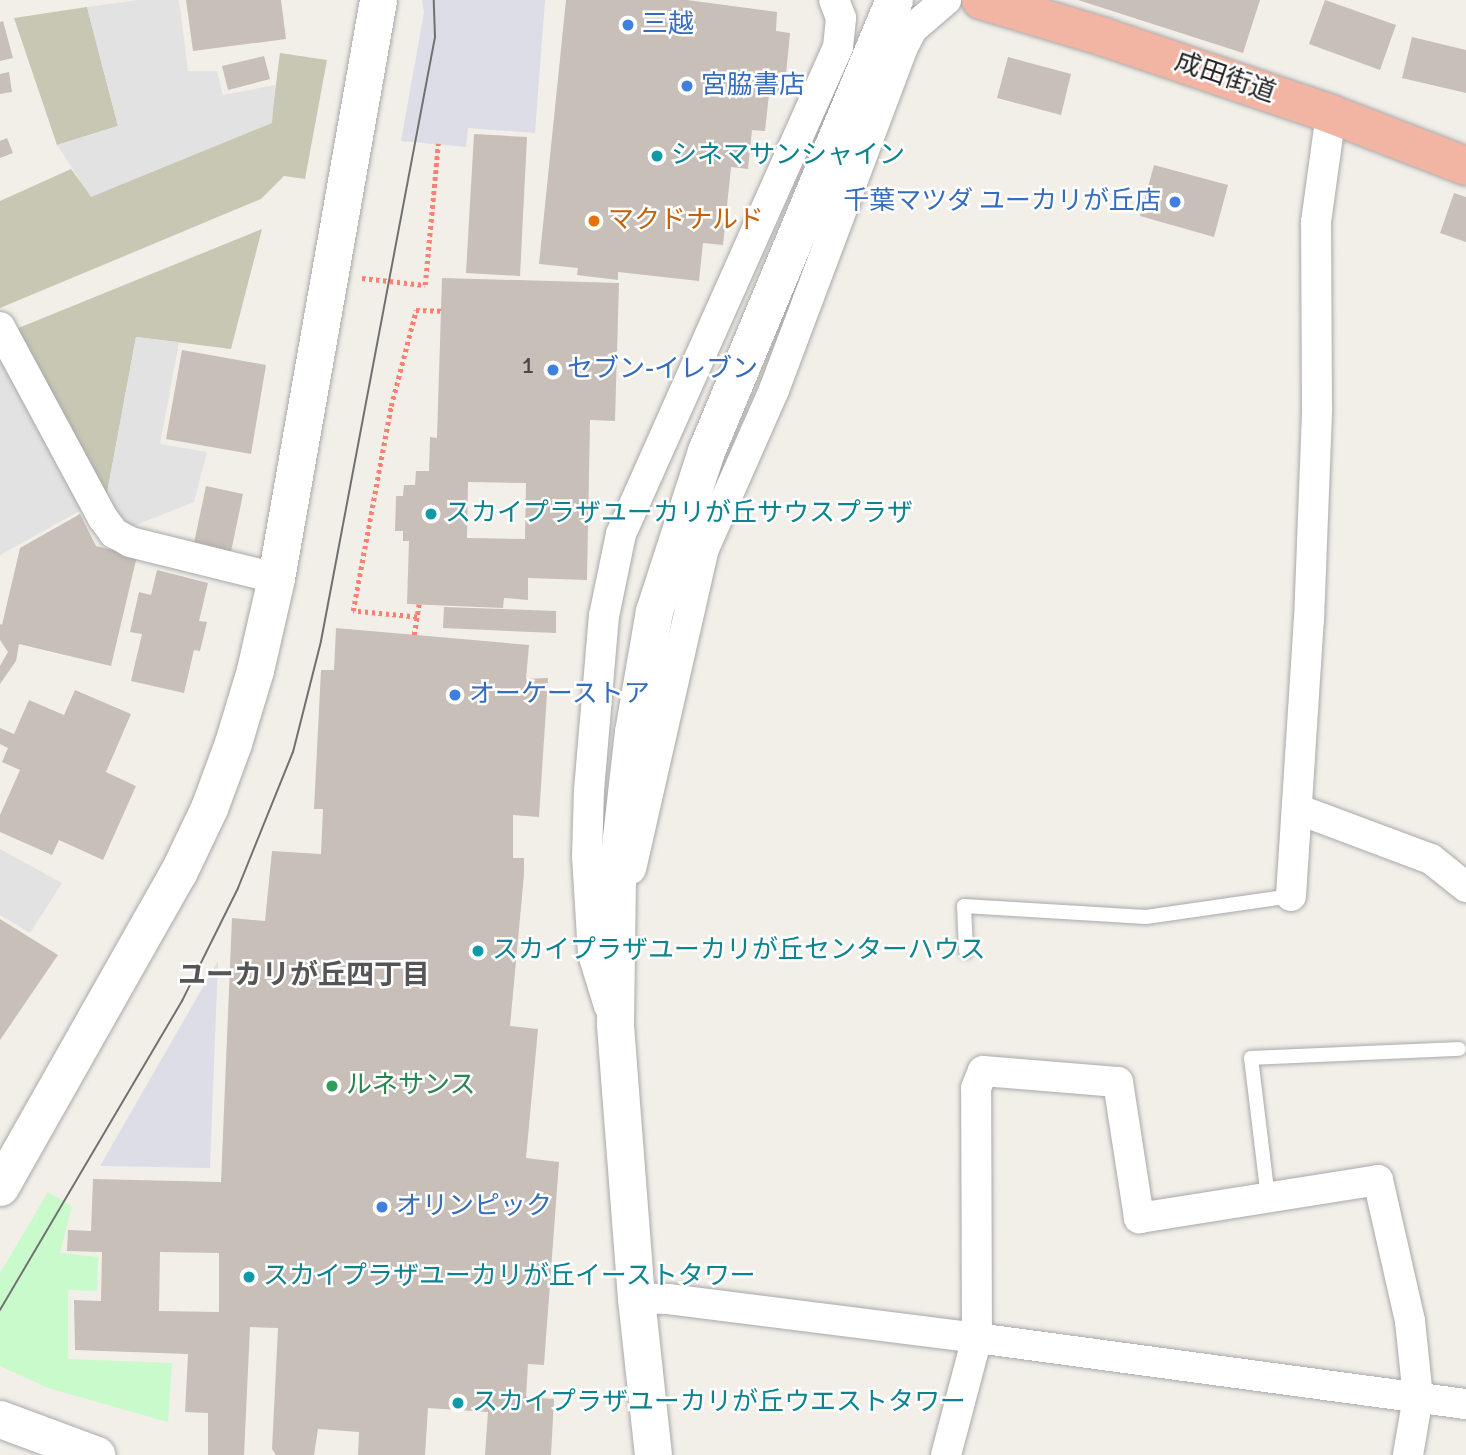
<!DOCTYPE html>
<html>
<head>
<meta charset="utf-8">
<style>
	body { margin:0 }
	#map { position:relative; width:1466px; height:1455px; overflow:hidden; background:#f2efe9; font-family:Signika,"Noto Sans JP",sans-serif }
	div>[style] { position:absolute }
	.construction>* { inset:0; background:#c7c7b4 }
	.park>* { inset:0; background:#c8facc }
	.parking>* { inset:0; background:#e2e2e2 }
	.plaza>* { inset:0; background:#dddde8 }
	.building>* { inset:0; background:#c7bfb8 }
	.path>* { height:4.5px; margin-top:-2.25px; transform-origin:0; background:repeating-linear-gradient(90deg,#fa8072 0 3.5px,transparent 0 7px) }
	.roads { filter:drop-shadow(0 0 2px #a9a9a9) drop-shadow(0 0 2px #a9a9a9) }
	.service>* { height:14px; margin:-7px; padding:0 7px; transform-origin:7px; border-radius:7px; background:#fff }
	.minor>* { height:30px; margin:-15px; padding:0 15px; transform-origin:15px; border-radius:15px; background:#fff }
	.tertiary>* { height:37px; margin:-18.5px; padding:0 18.5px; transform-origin:18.5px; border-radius:18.5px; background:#fff }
	.trunk>* { height:38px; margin:-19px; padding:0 19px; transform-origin:19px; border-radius:19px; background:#f2b4a3 }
	.tram>* { height:2px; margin:-1px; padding:0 1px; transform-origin:1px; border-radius:1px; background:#707070 }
	.dots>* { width:19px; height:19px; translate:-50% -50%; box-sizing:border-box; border:4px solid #fff; border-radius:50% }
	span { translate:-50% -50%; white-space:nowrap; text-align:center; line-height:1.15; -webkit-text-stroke:5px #fff; paint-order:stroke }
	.number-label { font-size:23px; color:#4b4948 }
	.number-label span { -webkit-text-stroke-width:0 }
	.shop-label { font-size:26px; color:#366cbe }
	.left { translate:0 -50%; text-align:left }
	.right { translate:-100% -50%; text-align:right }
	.street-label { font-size:26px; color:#222 }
	.culture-label { font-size:26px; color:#0d838f }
	.food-label { font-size:26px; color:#c56008 }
	.leisure-label { font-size:26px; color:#27864d }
	.neighbourhood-label { font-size:28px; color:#555; font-weight:700 }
</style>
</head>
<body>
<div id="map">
	<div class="construction">
		<div style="clip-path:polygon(87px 7px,118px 126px,57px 145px,14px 18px)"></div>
		<div style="clip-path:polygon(280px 53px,327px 60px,305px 179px,284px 176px,261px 199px,0 308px,0 201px,71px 169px,91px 196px,271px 123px)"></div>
		<div style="clip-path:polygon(262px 229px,231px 349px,136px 337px,105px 504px,11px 331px)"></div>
	</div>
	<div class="park">
		<div style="clip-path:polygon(48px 1192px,72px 1206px,60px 1253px,98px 1257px,97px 1291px,68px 1290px,68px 1359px,172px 1363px,168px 1422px,48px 1388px,0 1366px,0 1273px)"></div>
	</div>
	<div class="parking">
		<div style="clip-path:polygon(138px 0,179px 0,188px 71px,217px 71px,223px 95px,275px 85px,272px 123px,91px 197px,57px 145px,118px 126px,87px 7px)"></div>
		<div style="clip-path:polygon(136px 337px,179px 342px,160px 444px,207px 452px,194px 502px,126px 529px,105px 504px)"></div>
		<div style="clip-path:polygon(0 348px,87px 507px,0 555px)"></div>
		<div style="clip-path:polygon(0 849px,62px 883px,30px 933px,0 915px)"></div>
	</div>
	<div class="plaza">
		<div style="clip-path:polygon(422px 0,545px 0,535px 133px,468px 128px,466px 147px,401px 141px,424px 12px)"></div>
		<div style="clip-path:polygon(218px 961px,210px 1168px,100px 1166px)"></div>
	</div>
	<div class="building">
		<div style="clip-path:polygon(186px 0,281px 0,286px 39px,193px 51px)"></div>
		<div style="clip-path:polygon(566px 0,687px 0,777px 12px,776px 31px,790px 33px,784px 95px,769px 94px,765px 131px,752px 130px,748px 169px,731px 167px,723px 245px,703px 243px,699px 281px,618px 272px,618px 280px,577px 275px,578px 268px,539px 264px)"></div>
		<div style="clip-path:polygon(1078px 0,1260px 0,1243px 53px)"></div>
		<div style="clip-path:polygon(1325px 0,1396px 25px,1380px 70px,1309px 44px)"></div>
		<div style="clip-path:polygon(3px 21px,13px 58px,0 61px,0 22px)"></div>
		<div style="clip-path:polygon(1412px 37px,1466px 50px,1466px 93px,1402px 78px)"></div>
		<div style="clip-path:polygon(264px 56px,270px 79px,228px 90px,222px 66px)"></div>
		<div style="clip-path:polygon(1008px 57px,1071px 74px,1061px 115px,997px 98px)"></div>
		<div style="clip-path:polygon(9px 72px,12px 92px,0 94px,0 74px)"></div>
		<div style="clip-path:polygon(474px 134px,527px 137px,520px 276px,466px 273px)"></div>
		<div style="clip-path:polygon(7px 138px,13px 153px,0 158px,0 141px)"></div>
		<div style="clip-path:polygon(1154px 165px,1228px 185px,1214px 237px,1140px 216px)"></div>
		<div style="clip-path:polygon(1454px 193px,1466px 197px,1466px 242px,1440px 233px)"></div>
		<div style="clip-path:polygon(evenodd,442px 278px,619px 283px,615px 421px,590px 420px,587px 580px,528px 578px,528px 600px,504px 598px,503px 608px,407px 604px,409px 541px,403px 541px,403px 531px,395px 531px,396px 496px,403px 496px,404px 485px,415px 485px,416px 471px,429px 471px,430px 437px,437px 438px,442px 278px,468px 482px,526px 483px,525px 539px,467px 538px,468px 482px)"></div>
		<div style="clip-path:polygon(182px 350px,266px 365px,251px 454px,166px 439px)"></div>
		<div style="clip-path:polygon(206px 486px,243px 494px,231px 552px,194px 543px)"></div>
		<div style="clip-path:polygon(80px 514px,96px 546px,137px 556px,111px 666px,19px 644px,16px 661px,0 684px,0 666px,8px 652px,0 640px,0 624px,2px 625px,20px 548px)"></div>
		<div style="clip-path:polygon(157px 570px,208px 583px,199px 621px,207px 622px,200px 651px,194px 650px,184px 693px,131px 681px,142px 634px,130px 632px,139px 592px,151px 595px)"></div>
		<div style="clip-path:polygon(444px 607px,556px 611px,556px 633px,443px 628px)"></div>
		<div style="clip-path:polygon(evenodd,336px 628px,529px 645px,526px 679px,548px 678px,539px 817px,513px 815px,513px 858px,524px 858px,524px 875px,510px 1026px,538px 1029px,526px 1158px,559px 1162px,544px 1365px,528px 1364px,526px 1397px,554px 1399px,551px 1455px,485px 1455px,488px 1412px,428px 1408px,425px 1455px,358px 1455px,359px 1432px,318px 1429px,314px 1455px,276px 1455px,272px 1449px,278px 1328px,250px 1327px,244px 1455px,208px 1455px,208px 1413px,185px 1412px,188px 1354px,75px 1350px,74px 1300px,101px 1301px,102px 1252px,67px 1251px,68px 1230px,91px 1231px,93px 1179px,221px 1182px,232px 918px,265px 921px,272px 851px,321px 854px,323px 809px,314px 809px,321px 670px,334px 670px,336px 628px,160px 1252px,219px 1253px,219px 1312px,159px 1311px,160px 1252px)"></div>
		<div style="clip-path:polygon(75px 690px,131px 714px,106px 772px,136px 786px,103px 860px,59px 840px,52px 855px,0 832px,0 815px,20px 770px,2px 762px,8px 748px,0 744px,0 728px,14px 734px,29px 700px,64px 715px)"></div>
		<div style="clip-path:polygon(0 919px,58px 955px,0 1040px)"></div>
	</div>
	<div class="path">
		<div style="left:362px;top:278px;width:63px;rotate:6.3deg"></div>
		<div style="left:425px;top:285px;width:142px;rotate:-84.7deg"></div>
		<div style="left:417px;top:617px;width:64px;rotate:-174.6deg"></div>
		<div style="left:353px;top:611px;width:208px;rotate:-79.5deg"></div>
		<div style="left:391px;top:406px;width:99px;rotate:-75.4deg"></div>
		<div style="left:416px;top:310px;width:25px;rotate:2deg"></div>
		<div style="left:414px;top:635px;width:31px;rotate:-81deg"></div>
	</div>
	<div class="roads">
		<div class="service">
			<div style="left:966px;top:951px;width:45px;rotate:-92.5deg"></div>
			<div style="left:964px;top:906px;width:182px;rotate:3.5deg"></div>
			<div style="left:1146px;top:917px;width:147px;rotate:-8.2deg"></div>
			<div style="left:1268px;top:1198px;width:141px;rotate:-96.9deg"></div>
			<div style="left:1251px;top:1058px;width:208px;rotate:-2.5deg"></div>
		</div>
		<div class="minor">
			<div style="left:0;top:327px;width:217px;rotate:61.7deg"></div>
			<div style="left:103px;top:518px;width:19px;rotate:54deg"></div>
			<div style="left:114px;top:533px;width:18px;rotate:29deg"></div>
			<div style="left:130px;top:542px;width:150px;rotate:13.9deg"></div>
			<div style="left:1297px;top:809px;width:143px;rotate:20.5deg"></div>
			<div style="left:1431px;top:859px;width:45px;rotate:38.7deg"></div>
			<div style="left:631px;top:869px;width:326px;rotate:-77.2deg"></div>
			<div style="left:703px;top:551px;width:176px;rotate:-66.2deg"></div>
			<div style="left:774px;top:390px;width:364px;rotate:-69.4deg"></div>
			<div style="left:902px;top:49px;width:22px;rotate:-63deg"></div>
			<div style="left:912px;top:29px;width:45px;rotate:-40.5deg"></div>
			<div style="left:1291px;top:896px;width:276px;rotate:-86.3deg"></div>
			<div style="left:1309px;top:621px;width:213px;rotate:-87.8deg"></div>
			<div style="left:1317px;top:408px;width:186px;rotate:-90.3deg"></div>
			<div style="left:1316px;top:222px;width:109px;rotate:-82.1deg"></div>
			<div style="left:609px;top:1006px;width:54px;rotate:-107.1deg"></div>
			<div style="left:593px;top:954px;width:97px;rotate:-93.5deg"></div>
			<div style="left:587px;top:857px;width:67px;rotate:-88.3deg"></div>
			<div style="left:589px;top:790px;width:175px;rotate:-85.1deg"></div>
			<div style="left:604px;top:616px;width:84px;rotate:-78.3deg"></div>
			<div style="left:621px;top:534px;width:533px;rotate:-65.98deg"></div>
			<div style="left:838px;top:47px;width:29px;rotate:-84deg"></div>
			<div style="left:841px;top:18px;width:19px;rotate:-111deg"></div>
			<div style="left:636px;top:1298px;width:32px;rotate:2deg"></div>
			<div style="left:668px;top:1299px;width:311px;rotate:7.2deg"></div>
			<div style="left:977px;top:1338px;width:493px;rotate:7.7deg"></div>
			<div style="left:946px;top:1455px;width:121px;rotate:-75.2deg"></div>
			<div style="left:977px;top:1338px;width:250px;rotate:-90.2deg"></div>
			<div style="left:976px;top:1088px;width:18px;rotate:-68deg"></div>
			<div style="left:983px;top:1071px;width:135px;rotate:4.7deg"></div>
			<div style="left:1118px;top:1082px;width:138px;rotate:81.2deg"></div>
			<div style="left:1139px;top:1218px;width:242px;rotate:-9deg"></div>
			<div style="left:1378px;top:1180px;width:145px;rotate:77.2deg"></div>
			<div style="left:1410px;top:1321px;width:76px;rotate:84deg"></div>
			<div style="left:1418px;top:1397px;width:59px;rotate:99.8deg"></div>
		</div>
		<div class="tertiary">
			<div style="left:0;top:1187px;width:361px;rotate:-60.5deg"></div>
			<div style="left:178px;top:873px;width:72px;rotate:-64.5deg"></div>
			<div style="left:209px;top:808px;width:69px;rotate:-69.7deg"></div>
			<div style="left:233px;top:743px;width:76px;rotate:-73.2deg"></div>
			<div style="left:255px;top:670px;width:94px;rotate:-77.1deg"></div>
			<div style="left:276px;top:578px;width:587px;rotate:-79.99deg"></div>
			<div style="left:0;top:1419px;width:103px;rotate:20.4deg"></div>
			<div style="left:653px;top:1455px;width:158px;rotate:-96.2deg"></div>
			<div style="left:636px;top:1298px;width:276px;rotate:-94.4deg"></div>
			<div style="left:615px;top:1023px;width:151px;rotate:-89.2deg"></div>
			<div style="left:617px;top:872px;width:141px;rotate:-83.5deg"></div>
			<div style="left:633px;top:732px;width:123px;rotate:-80.2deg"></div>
			<div style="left:654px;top:611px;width:168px;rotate:-72deg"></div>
			<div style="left:706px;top:451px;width:489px;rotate:-67.4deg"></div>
		</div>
		<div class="trunk">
			<div style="left:981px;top:0;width:128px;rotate:16.7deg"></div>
			<div style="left:1104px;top:37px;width:240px;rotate:18.7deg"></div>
			<div style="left:1331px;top:114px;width:145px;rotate:21.1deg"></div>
		</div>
	</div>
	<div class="tram">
		<div style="left:0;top:1310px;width:359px;rotate:-59.5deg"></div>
		<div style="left:182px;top:1001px;width:126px;rotate:-63.6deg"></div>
		<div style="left:238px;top:888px;width:147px;rotate:-68deg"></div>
		<div style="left:293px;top:752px;width:114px;rotate:-75.8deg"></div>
		<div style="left:321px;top:641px;width:615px;rotate:-79.31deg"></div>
		<div style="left:435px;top:37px;width:37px;rotate:-92deg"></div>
	</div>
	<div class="dots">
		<div style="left:628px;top:25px;background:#3f7fe0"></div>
		<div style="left:687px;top:86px;background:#3f7fe0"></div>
		<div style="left:657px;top:156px;background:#0f9aa8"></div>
		<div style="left:1175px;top:202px;background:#3f7fe0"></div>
		<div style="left:594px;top:221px;background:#e8710a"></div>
		<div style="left:553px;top:370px;background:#3f7fe0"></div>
		<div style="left:431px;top:514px;background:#0f9aa8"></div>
		<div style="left:455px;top:695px;background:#3f7fe0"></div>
		<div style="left:478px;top:951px;background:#0f9aa8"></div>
		<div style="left:332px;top:1086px;background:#2e9e5b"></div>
		<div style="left:382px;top:1207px;background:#3f7fe0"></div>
		<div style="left:249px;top:1277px;background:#0f9aa8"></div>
		<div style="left:458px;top:1403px;background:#0f9aa8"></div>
	</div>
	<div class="number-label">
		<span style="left:528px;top:366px">1</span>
	</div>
	<div class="shop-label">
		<span class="left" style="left:642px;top:25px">三越</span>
		<span class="left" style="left:701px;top:86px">宮脇書店</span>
		<span class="right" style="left:1161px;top:202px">千葉マツダ ユーカリが丘店</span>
		<span class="left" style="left:567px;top:370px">セブン-イレブン</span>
		<span class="left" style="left:469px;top:695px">オーケーストア</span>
		<span class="left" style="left:396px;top:1207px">オリンピック</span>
	</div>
	<div class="street-label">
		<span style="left:1225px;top:78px;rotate:19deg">成田街道</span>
	</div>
	<div class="culture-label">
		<span class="left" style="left:671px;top:156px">シネマサンシャイン</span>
		<span class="left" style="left:445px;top:514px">スカイプラザユーカリが丘サウスプラザ</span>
		<span class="left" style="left:492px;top:951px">スカイプラザユーカリが丘センターハウス</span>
		<span class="left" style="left:263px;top:1277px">スカイプラザユーカリが丘イーストタワー</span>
		<span class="left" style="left:472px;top:1403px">スカイプラザユーカリが丘ウエストタワー</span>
	</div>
	<div class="food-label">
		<span class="left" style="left:608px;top:221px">マクドナルド</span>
	</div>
	<div class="leisure-label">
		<span class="left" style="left:346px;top:1086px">ルネサンス</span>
	</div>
	<div class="neighbourhood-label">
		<span style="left:304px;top:975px">ユーカリが丘四丁目</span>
	</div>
</div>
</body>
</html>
